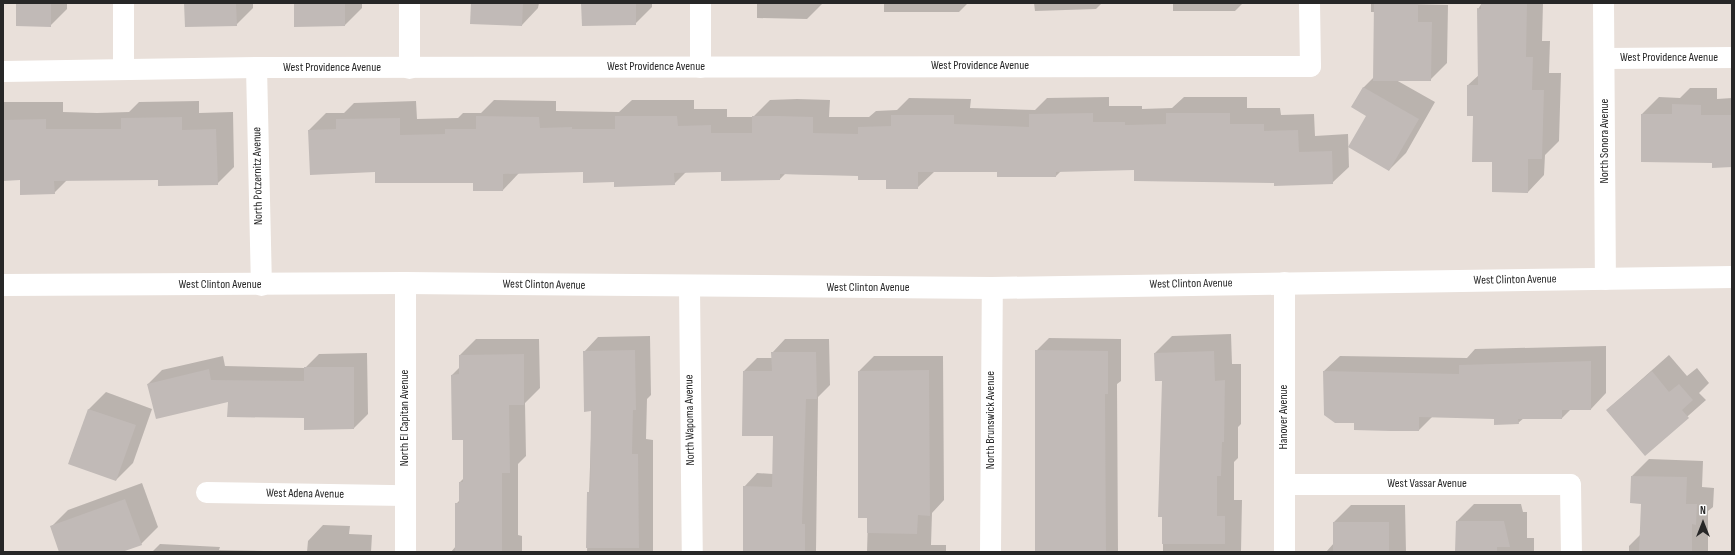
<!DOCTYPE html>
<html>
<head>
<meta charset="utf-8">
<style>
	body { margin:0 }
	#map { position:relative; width:1735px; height:555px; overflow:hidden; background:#e9e0da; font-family:"Sofia Sans Condensed",sans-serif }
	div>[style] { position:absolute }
	.shadow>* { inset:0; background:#0003 }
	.building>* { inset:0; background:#c1bab7 }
	.minor>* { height:21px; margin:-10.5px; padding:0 10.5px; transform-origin:10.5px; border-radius:10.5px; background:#fff }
	.secondary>* { height:22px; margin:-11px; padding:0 11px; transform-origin:11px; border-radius:11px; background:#fff }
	span { translate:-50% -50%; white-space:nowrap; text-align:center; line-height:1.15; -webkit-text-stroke:4px #fff; paint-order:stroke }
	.street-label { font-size:12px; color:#272727 }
	.frame { position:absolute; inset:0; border:4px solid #272727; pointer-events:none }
	.north { position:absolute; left:1683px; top:503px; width:40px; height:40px; -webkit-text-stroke:3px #fff; paint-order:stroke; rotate:0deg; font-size:11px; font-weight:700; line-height:16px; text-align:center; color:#272727 }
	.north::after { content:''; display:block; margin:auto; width:14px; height:18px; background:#272727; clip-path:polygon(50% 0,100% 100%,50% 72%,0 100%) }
</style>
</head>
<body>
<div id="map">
	<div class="shadow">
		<div style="clip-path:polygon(17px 3px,67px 3px,67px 9px,50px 26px)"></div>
		<div style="clip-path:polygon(185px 3px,253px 3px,253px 8px,236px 25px)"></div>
		<div style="clip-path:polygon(295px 3px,362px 3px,362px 8px,345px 25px)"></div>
		<div style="clip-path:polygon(472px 3px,539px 3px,538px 8px,522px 25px)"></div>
		<div style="clip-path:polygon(582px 3px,652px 3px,652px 7px,635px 24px)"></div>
		<div style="clip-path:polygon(757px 3px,823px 3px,807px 19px,757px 18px)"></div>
		<div style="clip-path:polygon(884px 3px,968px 3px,959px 12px,884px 12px)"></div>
		<div style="clip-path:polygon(1034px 3px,1102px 3px,1096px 9px,1035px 11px)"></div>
		<div style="clip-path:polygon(1173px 3px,1243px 3px,1235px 11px,1173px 11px)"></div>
		<div style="clip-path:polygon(1371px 3px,1448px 5px,1447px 63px,1430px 80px,1396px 80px,1435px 102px,1406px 153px,1389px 170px,1367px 116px,1363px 88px,1374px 77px,1375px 12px,1371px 12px)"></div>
		<div style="clip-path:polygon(1482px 3px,1543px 3px,1542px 41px,1550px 41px,1549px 73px,1561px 73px,1559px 141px,1545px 155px,1544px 175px,1528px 192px,1474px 115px,1468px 115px,1468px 85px,1480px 74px,1478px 9px)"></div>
		<div style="clip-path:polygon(1690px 88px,1717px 88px,1717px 99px,1732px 98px,1732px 166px,1713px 162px,1642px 114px,1659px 97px,1680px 98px)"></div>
		<div style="clip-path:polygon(1109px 97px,1109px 106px,1142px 106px,1142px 109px,1172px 108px,1184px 97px,1247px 97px,1247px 108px,1280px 108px,1281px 115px,1314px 114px,1315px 136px,1348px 134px,1349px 167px,1332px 183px,1275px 182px,1135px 169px,1061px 171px,1056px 176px,998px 171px,934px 172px,917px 188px,887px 179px,859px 175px,785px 174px,780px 179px,722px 171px,686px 172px,674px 184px,615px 181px,584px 171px,519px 173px,503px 190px,474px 182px,376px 171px,309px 130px,326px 113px,344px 113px,354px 103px,416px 101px,417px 119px,458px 118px,463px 113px,481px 113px,494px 100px,556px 101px,556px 111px,619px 112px,632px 100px,694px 100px,694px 109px,727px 109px,727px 117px,753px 117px,770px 100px,797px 99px,830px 100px,829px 117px,869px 117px,876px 111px,897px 110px,909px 98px,971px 99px,970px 108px,1035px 110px,1047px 98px)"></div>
		<div style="clip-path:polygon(199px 101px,199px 113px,233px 112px,234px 167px,217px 184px,159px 179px,67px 180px,54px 193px,21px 179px,3px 180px,3px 102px,63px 102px,63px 112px,97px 113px,129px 112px,139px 102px)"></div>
		<div style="clip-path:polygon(1231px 334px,1232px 364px,1241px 364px,1241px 424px,1238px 427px,1238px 458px,1234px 462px,1234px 500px,1242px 500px,1241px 552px,1163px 552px,1163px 380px,1155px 353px,1172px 336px)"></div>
		<div style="clip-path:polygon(650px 336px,651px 395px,647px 399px,646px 439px,653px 440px,653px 552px,587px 552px,592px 410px,584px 352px,598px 337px)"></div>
		<div style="clip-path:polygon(1049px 338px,1121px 339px,1121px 381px,1117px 384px,1118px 552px,1035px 552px,1036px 351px)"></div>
		<div style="clip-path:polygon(476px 339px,539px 339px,540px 388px,525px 403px,526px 456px,518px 464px,518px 535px,522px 536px,522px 552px,451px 552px,456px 546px,456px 504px,460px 500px,460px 482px,464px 478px,464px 439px,452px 375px,460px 367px,460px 355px)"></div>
		<div style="clip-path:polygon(785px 339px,829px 339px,830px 385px,818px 397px,816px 552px,771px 552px,744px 487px,757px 473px,773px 474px,774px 435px,744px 371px,757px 358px,772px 358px,772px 353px)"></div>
		<div style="clip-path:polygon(1606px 346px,1606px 393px,1591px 409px,1571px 409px,1562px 418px,1524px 418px,1518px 423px,1495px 418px,1433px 416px,1419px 430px,1355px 429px,1355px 422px,1324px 371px,1340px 356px,1467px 358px,1475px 349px)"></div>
		<div style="clip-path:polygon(367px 353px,368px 414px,354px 428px,305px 429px,305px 417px,148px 384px,162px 370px,223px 356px,225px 366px,305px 368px,319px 354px)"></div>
		<div style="clip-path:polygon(1669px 355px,1687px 376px,1697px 368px,1709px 383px,1699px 393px,1706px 400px,1645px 454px,1607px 410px)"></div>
		<div style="clip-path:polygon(874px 356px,943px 356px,944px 500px,932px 513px,931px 545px,946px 545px,946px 552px,867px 552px,868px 517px,859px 371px)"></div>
		<div style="clip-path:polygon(106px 392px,152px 409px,133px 463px,116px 480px,69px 463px,89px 409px)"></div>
		<div style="clip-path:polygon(1649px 459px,1703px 461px,1702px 487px,1714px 488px,1713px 507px,1708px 511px,1708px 552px,1629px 552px,1629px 546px,1641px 534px,1642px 503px,1632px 476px)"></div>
		<div style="clip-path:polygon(142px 483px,158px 527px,141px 544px,119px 552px,60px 552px,51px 527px,68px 510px)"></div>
		<div style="clip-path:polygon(1474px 504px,1521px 504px,1523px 512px,1527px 512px,1527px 538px,1534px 538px,1534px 552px,1457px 552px,1457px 521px)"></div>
		<div style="clip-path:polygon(1351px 505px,1405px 505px,1406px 552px,1326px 552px,1334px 543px,1334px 522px)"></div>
		<div style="clip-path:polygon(323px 525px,350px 526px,349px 534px,372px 535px,371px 552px,152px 552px,160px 544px,220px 547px,219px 550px,307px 552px,308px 541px)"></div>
	</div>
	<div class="building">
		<div style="clip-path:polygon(16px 3px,51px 3px,51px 27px,16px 26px)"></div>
		<div style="clip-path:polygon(184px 3px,236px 3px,237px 26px,185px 27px)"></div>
		<div style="clip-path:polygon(294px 3px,345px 3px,345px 26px,294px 27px)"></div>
		<div style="clip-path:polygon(471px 3px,523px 3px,522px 26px,470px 24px)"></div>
		<div style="clip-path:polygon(581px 3px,636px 3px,636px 25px,582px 26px)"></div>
		<div style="clip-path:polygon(1374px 3px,1418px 3px,1418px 22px,1432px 22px,1431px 81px,1373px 81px)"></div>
		<div style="clip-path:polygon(1481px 3px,1527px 3px,1526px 57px,1533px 57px,1532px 90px,1544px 90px,1542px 159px,1528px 159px,1528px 193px,1492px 192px,1492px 162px,1472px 162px,1473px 116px,1467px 116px,1467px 85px,1478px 85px,1477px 8px,1481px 9px)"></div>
		<div style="clip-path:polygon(1363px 87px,1419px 119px,1389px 171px,1348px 147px,1366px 116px,1351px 107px)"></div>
		<div style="clip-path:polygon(1672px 104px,1701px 105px,1701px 115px,1732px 115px,1732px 167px,1712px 168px,1712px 163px,1641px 162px,1641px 114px,1672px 114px)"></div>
		<div style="clip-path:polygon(1093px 113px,1093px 122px,1125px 122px,1125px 125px,1166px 124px,1166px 113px,1230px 113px,1230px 124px,1264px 124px,1264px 131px,1298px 130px,1299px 152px,1332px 151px,1333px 184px,1274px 186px,1274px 183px,1134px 181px,1134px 170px,1056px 172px,1056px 177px,997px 177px,997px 172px,918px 172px,918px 189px,886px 189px,886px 180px,858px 180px,858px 176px,780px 174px,780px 180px,721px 181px,721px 172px,674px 173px,675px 185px,614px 187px,614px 182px,583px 183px,583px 172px,503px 174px,503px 191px,473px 191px,473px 183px,375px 183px,375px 172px,310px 175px,308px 130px,336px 129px,336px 119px,400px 118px,400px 135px,445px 134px,445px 129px,476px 129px,476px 116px,539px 117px,540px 128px,572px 127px,572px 129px,615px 129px,615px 116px,677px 116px,678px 126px,711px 125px,711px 133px,752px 133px,752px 116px,779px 116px,813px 117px,813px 133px,858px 134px,858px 127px,891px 126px,891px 115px,954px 115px,954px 124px,1029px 127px,1029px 114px)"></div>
		<div style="clip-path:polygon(182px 117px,182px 130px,216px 129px,218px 185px,158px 186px,158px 180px,54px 181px,55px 194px,20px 195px,20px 180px,3px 181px,3px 120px,46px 119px,46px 129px,121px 129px,121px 118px)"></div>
		<div style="clip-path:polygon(635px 350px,636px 410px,633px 410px,632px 454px,638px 454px,639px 548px,586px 548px,587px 492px,590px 492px,591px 411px,584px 412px,583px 351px)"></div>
		<div style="clip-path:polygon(1035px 350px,1108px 351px,1108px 394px,1105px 394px,1106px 552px,1035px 552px)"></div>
		<div style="clip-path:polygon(1214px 351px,1215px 381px,1225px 380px,1224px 442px,1222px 442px,1221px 476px,1217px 476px,1217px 516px,1225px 516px,1225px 544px,1162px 544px,1162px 517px,1158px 517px,1162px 381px,1155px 381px,1154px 353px)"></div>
		<div style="clip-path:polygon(771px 352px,816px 352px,817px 399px,806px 399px,802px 524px,805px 524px,805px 552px,743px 552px,743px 486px,772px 487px,773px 436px,742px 436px,743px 371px,772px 371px)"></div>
		<div style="clip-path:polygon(524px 354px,524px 405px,509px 405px,510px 473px,502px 473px,502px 552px,455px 552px,455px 503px,459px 503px,459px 482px,463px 482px,463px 440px,452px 440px,451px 375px,459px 374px,459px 355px)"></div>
		<div style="clip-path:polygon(1591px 361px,1591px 410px,1562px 410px,1562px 419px,1518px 419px,1519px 424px,1494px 425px,1494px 419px,1419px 417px,1419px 431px,1391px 431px,1354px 430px,1354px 423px,1335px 423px,1324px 415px,1323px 371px,1459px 374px,1459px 365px)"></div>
		<div style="clip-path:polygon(304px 367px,354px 367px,354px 429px,304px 430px,304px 418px,227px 417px,228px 402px,156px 419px,147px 384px,209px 369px,211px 380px,304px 381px)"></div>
		<div style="clip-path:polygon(929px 370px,930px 516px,918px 515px,917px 534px,867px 533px,867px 518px,858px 518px,858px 371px)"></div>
		<div style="clip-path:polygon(1652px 371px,1669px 392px,1679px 384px,1693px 400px,1682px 410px,1689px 418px,1645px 456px,1606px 410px)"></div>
		<div style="clip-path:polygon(88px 409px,136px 425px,116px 481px,68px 464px)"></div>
		<div style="clip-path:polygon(1631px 476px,1687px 477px,1686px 504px,1697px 504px,1696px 525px,1692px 524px,1692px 552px,1639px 552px,1641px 504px,1630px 503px)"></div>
		<div style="clip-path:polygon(125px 499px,142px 545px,122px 552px,59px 552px,50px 526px)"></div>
		<div style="clip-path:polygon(1456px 521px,1504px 521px,1510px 547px,1497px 547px,1497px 552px,1455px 552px)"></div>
		<div style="clip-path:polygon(1333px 522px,1389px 522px,1389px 552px,1333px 552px)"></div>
	</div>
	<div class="minor">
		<div style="left:123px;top:3px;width:66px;rotate:90deg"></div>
		<div style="left:409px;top:3px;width:65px;rotate:90deg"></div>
		<div style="left:700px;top:3px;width:64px;rotate:90deg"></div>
		<div style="left:1603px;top:3px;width:276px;rotate:89.6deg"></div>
		<div style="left:1605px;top:58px;width:127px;rotate:-0.5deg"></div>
		<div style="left:256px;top:67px;width:218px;rotate:88.7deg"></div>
		<div style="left:3px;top:71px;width:253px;rotate:-0.9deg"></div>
		<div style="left:256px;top:67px;width:1054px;rotate:-0.05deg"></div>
		<div style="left:1310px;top:66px;width:63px;rotate:-90.9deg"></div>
		<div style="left:405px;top:283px;width:269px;rotate:90deg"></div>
		<div style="left:689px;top:287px;width:265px;rotate:89.4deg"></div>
		<div style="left:1284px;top:484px;width:286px"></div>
		<div style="left:1570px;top:484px;width:68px;rotate:89.2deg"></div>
		<div style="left:206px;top:492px;width:199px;rotate:0.9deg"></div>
		<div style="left:990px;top:552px;width:264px;rotate:-89.6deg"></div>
		<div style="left:1284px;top:552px;width:270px;rotate:-90deg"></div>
	</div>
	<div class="secondary">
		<div style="left:3px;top:285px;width:402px;rotate:-0.3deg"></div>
		<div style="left:405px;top:283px;width:587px;rotate:0.49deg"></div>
		<div style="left:992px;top:288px;width:740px;rotate:-0.85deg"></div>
	</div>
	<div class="street-label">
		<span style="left:1669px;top:58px">West Providence Avenue</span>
		<span style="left:980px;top:66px">West Providence Avenue</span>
		<span style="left:656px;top:67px">West Providence Avenue</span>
		<span style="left:332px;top:68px">West Providence Avenue</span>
		<span style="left:1605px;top:141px;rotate:-90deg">North Sonora Avenue</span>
		<span style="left:258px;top:176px;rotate:-91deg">North Potzernitz Avenue</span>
		<span style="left:1515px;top:280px;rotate:-1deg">West Clinton Avenue</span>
		<span style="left:1191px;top:284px;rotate:-1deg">West Clinton Avenue</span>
		<span style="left:220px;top:285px">West Clinton Avenue</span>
		<span style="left:544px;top:285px;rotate:1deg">West Clinton Avenue</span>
		<span style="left:868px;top:288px">West Clinton Avenue</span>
		<span style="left:1284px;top:417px;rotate:-90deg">Hanover Avenue</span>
		<span style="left:405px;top:418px;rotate:-90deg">North El Capitan Avenue</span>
		<span style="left:690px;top:420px;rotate:-91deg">North Wapoma Avenue</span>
		<span style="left:991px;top:420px;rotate:-90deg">North Brunswick Avenue</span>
		<span style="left:1427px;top:484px">West Vassar Avenue</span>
		<span style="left:305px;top:494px;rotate:1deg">West Adena Avenue</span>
	</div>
	<div class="frame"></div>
	<div class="north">N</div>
</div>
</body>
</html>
